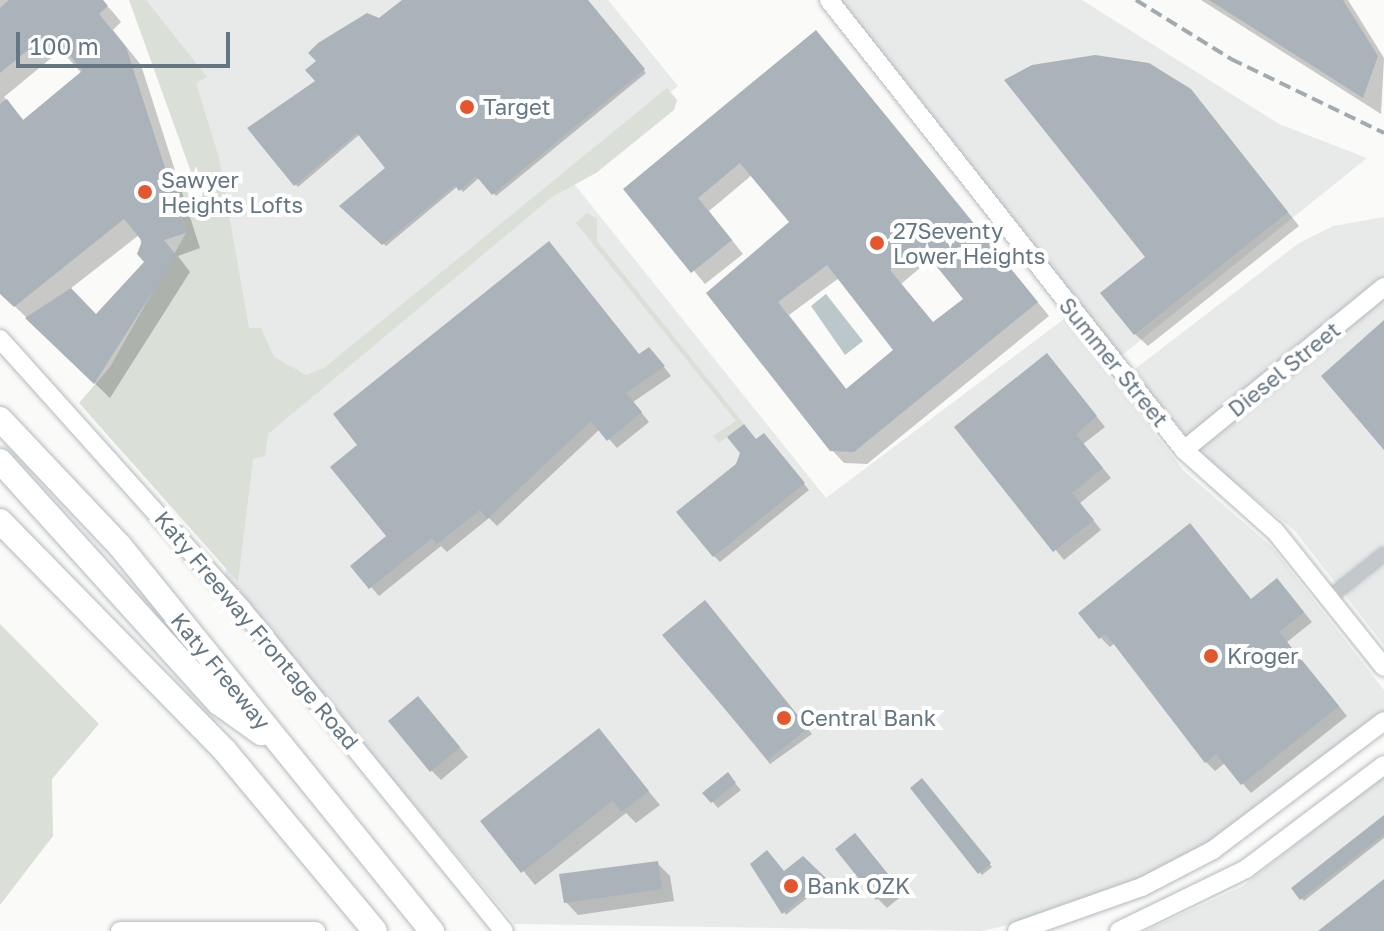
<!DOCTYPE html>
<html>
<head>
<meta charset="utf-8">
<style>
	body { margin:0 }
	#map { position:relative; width:1384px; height:931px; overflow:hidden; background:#fafaf8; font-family:"Golos Text",sans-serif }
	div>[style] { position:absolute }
	.built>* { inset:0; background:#e8e9e9 }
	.green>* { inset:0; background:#dadfd7 }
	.water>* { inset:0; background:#bbc7cb }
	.shadow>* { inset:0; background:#0003 }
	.building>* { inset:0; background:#aab3b9 }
	.roads { filter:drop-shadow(0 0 2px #b3babf) drop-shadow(0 0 2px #b3babf) }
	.street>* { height:12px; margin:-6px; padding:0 6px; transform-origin:6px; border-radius:6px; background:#c3c8cc }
	.secondary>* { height:18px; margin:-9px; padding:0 9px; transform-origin:9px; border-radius:9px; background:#fff }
	.highway>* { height:24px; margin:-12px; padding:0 12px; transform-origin:12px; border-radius:12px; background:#fff }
	.rail>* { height:4px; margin-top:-2px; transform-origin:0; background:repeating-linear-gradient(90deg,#a2aab0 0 12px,transparent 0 18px) }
	.dots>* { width:22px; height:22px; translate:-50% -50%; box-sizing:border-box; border:4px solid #fff; border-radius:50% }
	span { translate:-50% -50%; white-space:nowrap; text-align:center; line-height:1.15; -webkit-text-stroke:8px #fff; paint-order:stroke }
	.poi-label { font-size:22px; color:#657683 }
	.left { translate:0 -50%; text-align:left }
	.street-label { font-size:22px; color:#657683 }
	.scale { position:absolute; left:16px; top:32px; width:214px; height:36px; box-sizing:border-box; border:4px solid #657683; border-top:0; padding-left:10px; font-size:24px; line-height:28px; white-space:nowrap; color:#657683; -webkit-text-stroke:6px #fff; paint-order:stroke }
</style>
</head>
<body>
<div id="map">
	<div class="built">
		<div style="clip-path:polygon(141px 0,608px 0,678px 86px,567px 175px,826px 498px,1064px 319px,1184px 471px,1272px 547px,1384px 690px,1384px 711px,1203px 847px,1138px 880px,1017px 923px,982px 931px,515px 924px,225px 582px,237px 451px,224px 249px)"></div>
		<div style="clip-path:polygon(836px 0,1082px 0,1279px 124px,1367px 158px,1121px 356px)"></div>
		<div style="clip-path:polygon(1384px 217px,1384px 645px,1294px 530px,1209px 462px,1131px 372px,1299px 243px,1333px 226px)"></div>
		<div style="clip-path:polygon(1384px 775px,1384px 931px,1145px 931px,1243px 886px)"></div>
	</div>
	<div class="green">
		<div style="clip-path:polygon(129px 0,146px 0,207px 77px,196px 83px,219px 158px,249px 328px,261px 328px,274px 357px,306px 375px,324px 368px,667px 88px,677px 100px,674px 110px,596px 173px,552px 197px,268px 434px,265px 456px,253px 459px,238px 582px,79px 403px,110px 367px,186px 233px,169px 179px,182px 175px,190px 200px,200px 197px)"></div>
		<div style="clip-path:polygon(587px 213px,597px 219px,597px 241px,744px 424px,719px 443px,713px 436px,736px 421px,576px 223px)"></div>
		<div style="clip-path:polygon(0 624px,99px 724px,52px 779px,53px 836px,0 905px)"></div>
	</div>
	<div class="water">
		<div style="clip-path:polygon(826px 294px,863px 341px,845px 355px,811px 306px)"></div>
	</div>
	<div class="shadow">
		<div style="clip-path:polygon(evenodd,0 0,101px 0,112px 11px,121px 22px,113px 30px,141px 65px,200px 248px,178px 256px,190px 272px,110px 398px,0 292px,0 0,61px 50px,84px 76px,25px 122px,4px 97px,61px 50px,0 0,139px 235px,146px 262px,96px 316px,70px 289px,139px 235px)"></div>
		<div style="clip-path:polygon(405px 0,586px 0,646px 73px,496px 196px,480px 177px,463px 192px,458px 186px,386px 246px,342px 206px,388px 168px,360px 134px,298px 187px,250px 129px,317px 82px)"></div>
		<div style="clip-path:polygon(1201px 0,1348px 0,1384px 58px,1381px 114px)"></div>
		<div style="clip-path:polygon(evenodd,828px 45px,1049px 316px,867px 464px,844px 463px,831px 449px,708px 294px,792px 222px,752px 175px,709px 211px,743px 254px,705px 284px,626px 189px,828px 45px,932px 258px,966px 299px,934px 324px,901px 284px,932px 258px,828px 45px,839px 278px,895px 350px,847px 390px,789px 315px,839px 278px)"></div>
		<div style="clip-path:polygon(1203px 105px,1299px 226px,1148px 346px,1135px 334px,1148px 257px)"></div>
		<div style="clip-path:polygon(640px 356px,657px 358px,671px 376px,633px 402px,649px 422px,617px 448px,600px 429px,497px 526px,489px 518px,447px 552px,441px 546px,379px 596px,353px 566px)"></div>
		<div style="clip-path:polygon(1056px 365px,1105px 427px,1083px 444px,1111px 478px,1080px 503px,1101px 530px,1064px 560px,956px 428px)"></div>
		<div style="clip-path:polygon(757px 441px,770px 442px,809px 490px,720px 562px,714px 556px,742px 452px)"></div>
		<div style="clip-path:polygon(1190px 526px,1252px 601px,1277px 581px,1286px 590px,1312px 622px,1287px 642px,1347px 716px,1251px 793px,1225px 763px,1215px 771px,1206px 762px,1115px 643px,1110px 647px,1101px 638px)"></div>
		<div style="clip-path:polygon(711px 609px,812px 734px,770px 764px,665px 635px)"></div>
		<div style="clip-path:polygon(427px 708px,468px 757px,441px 780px,431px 770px)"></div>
		<div style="clip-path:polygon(599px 731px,660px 805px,636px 823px,626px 813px,535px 885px,483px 822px)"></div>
		<div style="clip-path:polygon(733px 781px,741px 790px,718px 808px,705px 793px)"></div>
		<div style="clip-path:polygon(922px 781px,992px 867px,982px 875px,912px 789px)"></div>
		<div style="clip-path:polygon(1384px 817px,1384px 838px,1304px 901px,1293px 888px)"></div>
		<div style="clip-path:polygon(864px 845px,904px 894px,887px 908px,878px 899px)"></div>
		<div style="clip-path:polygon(803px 859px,827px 882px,786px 915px,753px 864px,784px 873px)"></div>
		<div style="clip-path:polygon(657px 863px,670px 876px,674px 901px,578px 915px,566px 902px)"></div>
	</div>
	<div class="building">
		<div style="clip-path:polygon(9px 0,103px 0,108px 6px,99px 14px,126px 47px,186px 233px,164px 240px,176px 255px,94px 384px,25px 318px,71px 288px,96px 314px,144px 262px,137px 254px,142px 241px,124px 219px,14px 307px,0 294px,0 104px,7px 99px,23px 120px,82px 71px,56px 37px,45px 36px,0 73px,0 8px)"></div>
		<div style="clip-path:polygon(402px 0,588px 0,645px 69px,492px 195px,476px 176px,459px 191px,455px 185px,382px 245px,339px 206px,385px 168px,357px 133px,294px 186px,247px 128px,315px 81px,305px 70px,316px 61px,308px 53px,318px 43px,367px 13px,379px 18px)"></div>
		<div style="clip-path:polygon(1209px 0,1343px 0,1378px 56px,1363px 98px)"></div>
		<div style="clip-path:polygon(evenodd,816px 30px,1038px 302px,854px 452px,830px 451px,706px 293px,789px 222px,740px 163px,698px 198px,732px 240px,691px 273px,623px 189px,816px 30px,920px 246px,963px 299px,933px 322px,890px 270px,920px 246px,816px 30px,827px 265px,893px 350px,846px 389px,778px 302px,827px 265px)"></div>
		<div style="clip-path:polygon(1095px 55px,1149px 63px,1191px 89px,1288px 212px,1134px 335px,1100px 293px,1145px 257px,1004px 80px,1032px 65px)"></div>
		<div style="clip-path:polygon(549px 241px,639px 354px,649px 347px,665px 366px,626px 393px,642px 412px,607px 441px,591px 421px,487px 519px,480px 510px,437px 544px,432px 538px,369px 589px,350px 566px,386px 536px,330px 467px,357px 445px,333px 414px)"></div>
		<div style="clip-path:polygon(1384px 320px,1384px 450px,1321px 376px)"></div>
		<div style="clip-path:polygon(1047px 353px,1097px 416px,1076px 434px,1103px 468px,1072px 493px,1094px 520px,1053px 552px,954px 427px)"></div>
		<div style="clip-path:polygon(744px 424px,756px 439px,764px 433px,805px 483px,713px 557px,676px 512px,736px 464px,740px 453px,727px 437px)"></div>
		<div style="clip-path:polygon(1190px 523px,1251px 599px,1277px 578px,1304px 612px,1279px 632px,1339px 706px,1241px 785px,1216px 754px,1205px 763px,1106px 634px,1099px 639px,1078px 613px)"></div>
		<div style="clip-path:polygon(705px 600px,808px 728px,768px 760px,662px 635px)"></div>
		<div style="clip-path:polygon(418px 696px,460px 747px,430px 772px,388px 721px)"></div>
		<div style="clip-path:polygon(599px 728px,649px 791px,622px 812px,613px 800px,521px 873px,480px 821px)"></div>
		<div style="clip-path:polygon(728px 772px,736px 783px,711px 803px,702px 793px)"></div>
		<div style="clip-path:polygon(922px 778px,991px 863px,978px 874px,910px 788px)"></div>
		<div style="clip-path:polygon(1384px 815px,1384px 834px,1300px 900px,1291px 888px)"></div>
		<div style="clip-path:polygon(855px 833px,896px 884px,876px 900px,835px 849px)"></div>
		<div style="clip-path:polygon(767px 850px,784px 871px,803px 856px,827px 879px,782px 914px,750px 864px)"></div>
		<div style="clip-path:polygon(658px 861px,662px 889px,564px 903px,559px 874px)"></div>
		<div style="clip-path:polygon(1384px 879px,1384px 931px,1318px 931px)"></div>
	</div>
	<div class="roads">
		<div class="street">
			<div style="left:1330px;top:597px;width:69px;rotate:-38.5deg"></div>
		</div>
		<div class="secondary">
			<div style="left:829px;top:0;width:573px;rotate:51.73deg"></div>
			<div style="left:1184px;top:450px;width:122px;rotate:41.7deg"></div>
			<div style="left:1275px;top:531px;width:174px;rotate:51.3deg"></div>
			<div style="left:0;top:339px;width:363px;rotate:48.1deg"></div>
			<div style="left:242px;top:609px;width:415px;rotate:50.9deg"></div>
			<div style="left:1184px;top:450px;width:258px;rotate:-39.2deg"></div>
			<div style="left:120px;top:931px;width:196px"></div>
			<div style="left:1017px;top:931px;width:133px;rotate:-19.4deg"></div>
			<div style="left:1142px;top:887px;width:80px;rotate:-27.5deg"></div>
			<div style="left:1213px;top:850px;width:214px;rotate:-37deg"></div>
			<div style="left:1119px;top:931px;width:141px;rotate:-26deg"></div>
			<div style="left:1246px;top:869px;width:173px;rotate:-37deg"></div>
		</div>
		<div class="highway">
			<div style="left:0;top:419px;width:175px;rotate:46.6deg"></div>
			<div style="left:120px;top:546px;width:496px;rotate:51deg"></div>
			<div style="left:0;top:461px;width:326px;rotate:47.9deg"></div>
			<div style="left:219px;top:703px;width:52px;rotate:35.5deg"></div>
			<div style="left:0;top:521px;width:322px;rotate:45.6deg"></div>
			<div style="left:225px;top:751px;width:234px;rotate:50.2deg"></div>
		</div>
	</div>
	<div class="rail">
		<div style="left:1136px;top:0;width:112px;rotate:31.8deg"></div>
		<div style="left:1231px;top:59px;width:170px;rotate:25.8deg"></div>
	</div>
	<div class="dots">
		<div style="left:467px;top:107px;background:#e4572e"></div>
		<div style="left:145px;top:192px;background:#e4572e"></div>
		<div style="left:877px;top:243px;background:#e4572e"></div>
		<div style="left:1211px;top:656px;background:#e4572e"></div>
		<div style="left:784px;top:718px;background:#e4572e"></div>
		<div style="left:791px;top:886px;background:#e4572e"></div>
	</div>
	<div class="poi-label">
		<span class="left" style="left:483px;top:107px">Target</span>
		<span class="left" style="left:161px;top:192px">Sawyer<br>Heights Lofts</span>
		<span class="left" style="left:893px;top:243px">27Seventy<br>Lower Heights</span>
		<span class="left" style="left:1227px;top:656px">Kroger</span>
		<span class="left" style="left:800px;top:718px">Central Bank</span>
		<span class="left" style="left:807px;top:886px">Bank OZK</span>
	</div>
	<div class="street-label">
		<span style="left:1114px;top:362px;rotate:51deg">Summer Street</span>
		<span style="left:1284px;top:369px;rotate:-39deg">Diesel Street</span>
		<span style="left:257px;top:630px;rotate:50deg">Katy Freeway Frontage Road</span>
		<span style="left:221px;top:671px;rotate:51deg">Katy Freeway</span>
	</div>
	<div class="scale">100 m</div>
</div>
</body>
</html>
